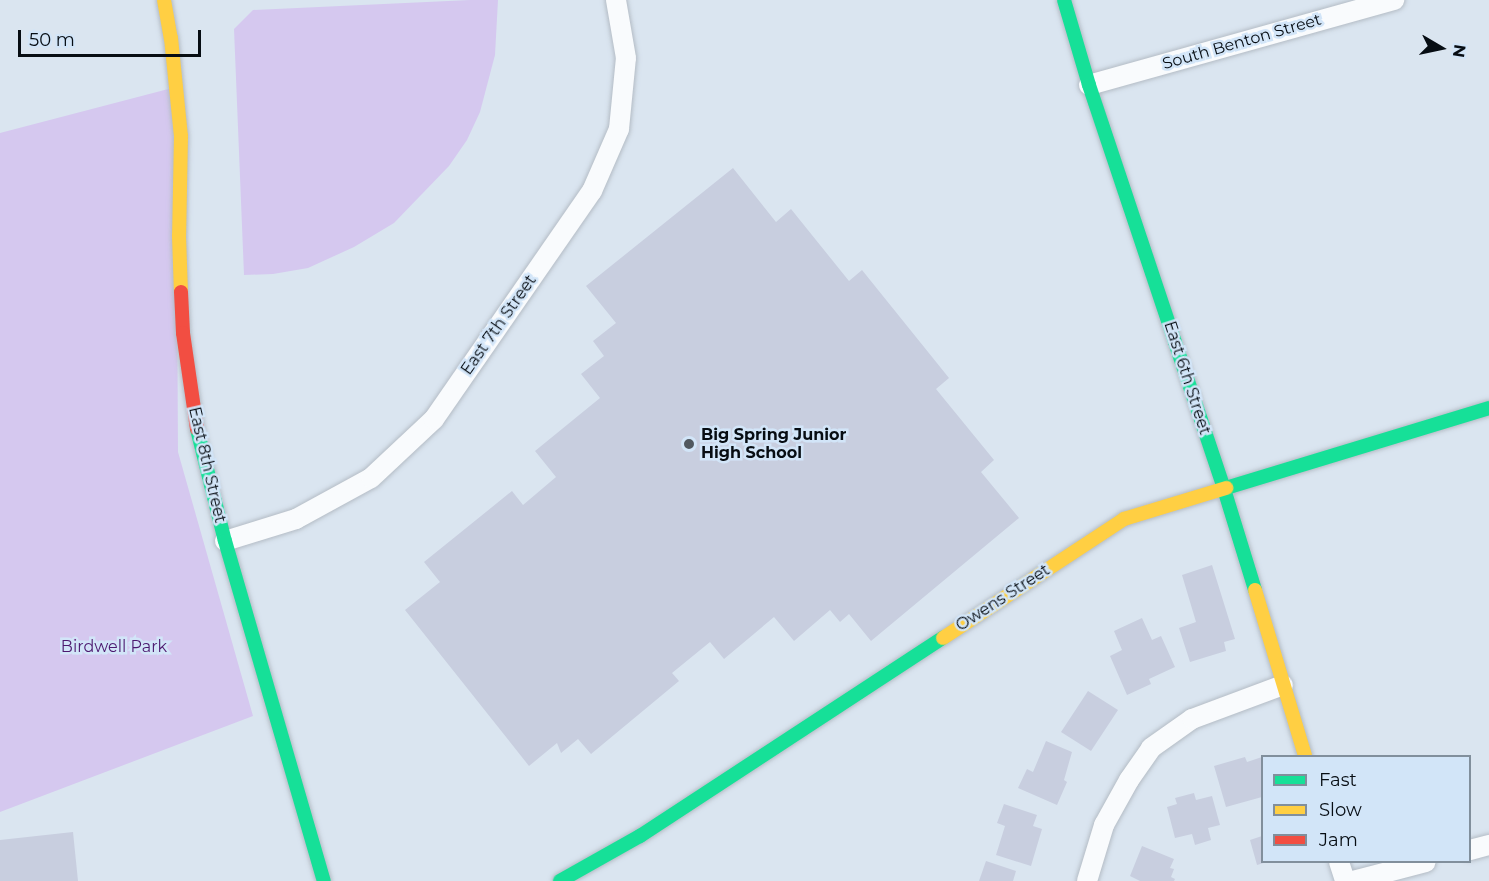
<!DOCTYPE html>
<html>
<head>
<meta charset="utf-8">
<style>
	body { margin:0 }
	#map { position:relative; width:1489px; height:881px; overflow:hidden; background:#dae5f0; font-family:Montserrat,sans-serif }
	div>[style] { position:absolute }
	.green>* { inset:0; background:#d5c8ef }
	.building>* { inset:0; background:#c8cedf }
	.roads { filter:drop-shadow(0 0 2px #b4bcc5) drop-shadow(0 0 2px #b4bcc5) }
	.street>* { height:20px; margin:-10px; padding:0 10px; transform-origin:10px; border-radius:10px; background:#f9fbfd }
	.fast>* { height:14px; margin:-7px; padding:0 7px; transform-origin:7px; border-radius:7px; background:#16e098 }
	.slow>* { height:14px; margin:-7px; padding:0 7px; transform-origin:7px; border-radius:7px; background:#ffcf43 }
	.jam>* { height:14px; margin:-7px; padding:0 7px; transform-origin:7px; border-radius:7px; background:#f24e42 }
	.dots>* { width:16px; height:16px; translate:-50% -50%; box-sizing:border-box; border:3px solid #d2e5f8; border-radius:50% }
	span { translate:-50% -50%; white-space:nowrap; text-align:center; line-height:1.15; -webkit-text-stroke:5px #d2e5f8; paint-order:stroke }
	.street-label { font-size:16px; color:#070d13 }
	.poi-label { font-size:16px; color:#070d13; font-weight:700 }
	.left { translate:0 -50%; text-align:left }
	.park-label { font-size:16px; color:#4c196f }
	.legend { position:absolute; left:1261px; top:755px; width:210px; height:108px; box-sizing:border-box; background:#d2e5f8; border:2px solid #818f9c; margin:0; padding:8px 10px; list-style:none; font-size:18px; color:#070d13 }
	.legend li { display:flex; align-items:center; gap:12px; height:30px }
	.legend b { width:30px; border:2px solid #818f9c }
	.north { position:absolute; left:1411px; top:18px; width:60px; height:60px; -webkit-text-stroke:4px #d2e5f8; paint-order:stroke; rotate:99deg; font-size:16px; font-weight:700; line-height:24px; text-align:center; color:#070d13 }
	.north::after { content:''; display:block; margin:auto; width:21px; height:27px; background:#070d13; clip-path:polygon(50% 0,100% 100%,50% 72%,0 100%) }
	.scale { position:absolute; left:18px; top:30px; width:183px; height:27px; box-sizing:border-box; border:3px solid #070d13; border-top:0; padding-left:8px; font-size:18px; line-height:21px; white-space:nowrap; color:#070d13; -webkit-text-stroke:4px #d2e5f8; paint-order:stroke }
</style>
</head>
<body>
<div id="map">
	<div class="green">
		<div style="clip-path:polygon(470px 0,498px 0,495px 55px,480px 112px,467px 140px,449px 166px,394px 223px,354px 247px,308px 268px,273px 274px,244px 275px,234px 29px,253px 10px)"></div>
		<div style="clip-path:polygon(176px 87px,178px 452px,253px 716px,0 812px,0 133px)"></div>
	</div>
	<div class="building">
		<div style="clip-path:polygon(733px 168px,776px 222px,791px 209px,849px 281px,862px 270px,949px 378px,936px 389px,994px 460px,981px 472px,1019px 518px,871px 641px,849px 614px,840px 622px,830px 610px,794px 641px,774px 617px,724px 659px,710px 642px,672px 673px,679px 681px,591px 754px,578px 739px,561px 753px,557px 743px,529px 766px,405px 610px,440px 582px,424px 562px,512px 491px,523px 505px,556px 477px,535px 451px,600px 398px,581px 374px,604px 356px,593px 341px,616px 323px,586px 286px)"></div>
		<div style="clip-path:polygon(1212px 565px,1235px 639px,1224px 642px,1226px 651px,1190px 662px,1179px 628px,1196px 622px,1182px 575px)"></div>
		<div style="clip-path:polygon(1142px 618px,1152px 640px,1161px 636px,1175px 667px,1149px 679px,1151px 684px,1127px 695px,1110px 656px,1122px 650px,1114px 631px)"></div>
		<div style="clip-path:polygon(1088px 691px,1118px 710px,1091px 751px,1061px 732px)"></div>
		<div style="clip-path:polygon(1046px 741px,1072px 752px,1064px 780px,1067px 782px,1057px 805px,1018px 788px,1027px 769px,1033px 772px)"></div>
		<div style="clip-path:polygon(1245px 757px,1247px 762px,1262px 757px,1262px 797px,1226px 807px,1214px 766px)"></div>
		<div style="clip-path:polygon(1194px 793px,1196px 800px,1212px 796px,1220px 825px,1208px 828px,1211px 840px,1195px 845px,1192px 834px,1175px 838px,1167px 807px,1177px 804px,1175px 798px)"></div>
		<div style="clip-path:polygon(1004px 804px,1037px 815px,1033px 826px,1042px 829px,1031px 866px,996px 855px,1005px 826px,997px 823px)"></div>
		<div style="clip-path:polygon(73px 832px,78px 881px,0 881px,0 840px)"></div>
		<div style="clip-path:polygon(1262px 836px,1262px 862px,1267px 862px,1257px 865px,1250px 840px)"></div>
		<div style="clip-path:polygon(1142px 846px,1174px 859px,1170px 868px,1174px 869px,1171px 877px,1175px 879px,1174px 881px,1140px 881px,1130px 876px)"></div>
		<div style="clip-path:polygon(986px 861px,1016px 871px,1013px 881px,979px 881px)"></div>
	</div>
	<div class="roads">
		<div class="street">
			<div style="left:1089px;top:85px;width:317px;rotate:-15.6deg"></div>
			<div style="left:225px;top:541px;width:74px;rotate:-17.2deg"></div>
			<div style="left:296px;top:519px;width:85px;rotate:-28.7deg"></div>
			<div style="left:371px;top:478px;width:86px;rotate:-43.1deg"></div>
			<div style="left:434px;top:419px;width:277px;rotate:-55.3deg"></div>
			<div style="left:592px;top:191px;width:68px;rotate:-66.5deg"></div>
			<div style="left:619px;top:129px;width:71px;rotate:-84.4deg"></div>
			<div style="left:626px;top:58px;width:59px;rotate:-99.8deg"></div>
			<div style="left:1470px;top:850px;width:20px;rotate:-15deg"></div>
			<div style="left:1339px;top:862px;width:20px;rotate:72deg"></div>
			<div style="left:1087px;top:881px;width:59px;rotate:-73.1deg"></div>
			<div style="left:1104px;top:825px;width:51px;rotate:-60.9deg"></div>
			<div style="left:1129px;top:780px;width:39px;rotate:-55deg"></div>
			<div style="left:1151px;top:748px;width:50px;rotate:-35.3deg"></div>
			<div style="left:1192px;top:719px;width:97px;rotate:-20.5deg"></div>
			<div style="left:1353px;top:881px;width:75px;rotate:-14.6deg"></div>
		</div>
		<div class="fast">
			<div style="left:1064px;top:0;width:89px;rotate:73.6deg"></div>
			<div style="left:1089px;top:85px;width:426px;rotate:71.5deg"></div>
			<div style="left:1224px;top:489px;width:106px;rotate:72.9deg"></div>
			<div style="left:197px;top:429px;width:115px;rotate:76deg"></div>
			<div style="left:225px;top:541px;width:354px;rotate:73.8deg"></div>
			<div style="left:1226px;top:488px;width:275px;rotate:-16.9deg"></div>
			<div style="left:560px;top:881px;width:92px;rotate:-29.4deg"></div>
			<div style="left:640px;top:836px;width:362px;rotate:-33.2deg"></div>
		</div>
		<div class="slow">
			<div style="left:164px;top:0;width:39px;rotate:80deg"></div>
			<div style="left:171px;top:38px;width:99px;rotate:84.2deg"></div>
			<div style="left:181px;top:136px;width:100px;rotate:91.1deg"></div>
			<div style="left:179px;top:236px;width:56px;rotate:88deg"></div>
			<div style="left:1255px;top:590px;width:173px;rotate:73.2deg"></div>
			<div style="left:943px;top:638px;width:217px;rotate:-33.3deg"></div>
			<div style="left:1124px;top:519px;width:107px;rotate:-16.9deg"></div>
		</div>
		<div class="jam">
			<div style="left:181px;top:292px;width:41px;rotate:87.2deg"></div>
			<div style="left:183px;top:333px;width:97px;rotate:81.7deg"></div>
		</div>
	</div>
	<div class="dots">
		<div style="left:689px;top:444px;background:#515960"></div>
	</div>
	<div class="street-label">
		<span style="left:1242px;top:42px;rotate:-16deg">South Benton Street</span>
		<span style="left:499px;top:325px;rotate:-55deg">East 7th Street</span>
		<span style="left:1187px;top:378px;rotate:72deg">East 6th Street</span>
		<span style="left:207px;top:465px;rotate:77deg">East 8th Street</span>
		<span style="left:1003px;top:598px;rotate:-33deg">Owens Street</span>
	</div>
	<div class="poi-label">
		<span class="left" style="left:701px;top:444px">Big Spring Junior<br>High School</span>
	</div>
	<div class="park-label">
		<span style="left:114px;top:647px">Birdwell Park</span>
	</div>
	<ul class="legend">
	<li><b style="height:8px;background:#16e098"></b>Fast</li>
	<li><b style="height:8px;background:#ffcf43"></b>Slow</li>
	<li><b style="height:8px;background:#f24e42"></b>Jam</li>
	</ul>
	<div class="north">N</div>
	<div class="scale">50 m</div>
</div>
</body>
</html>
